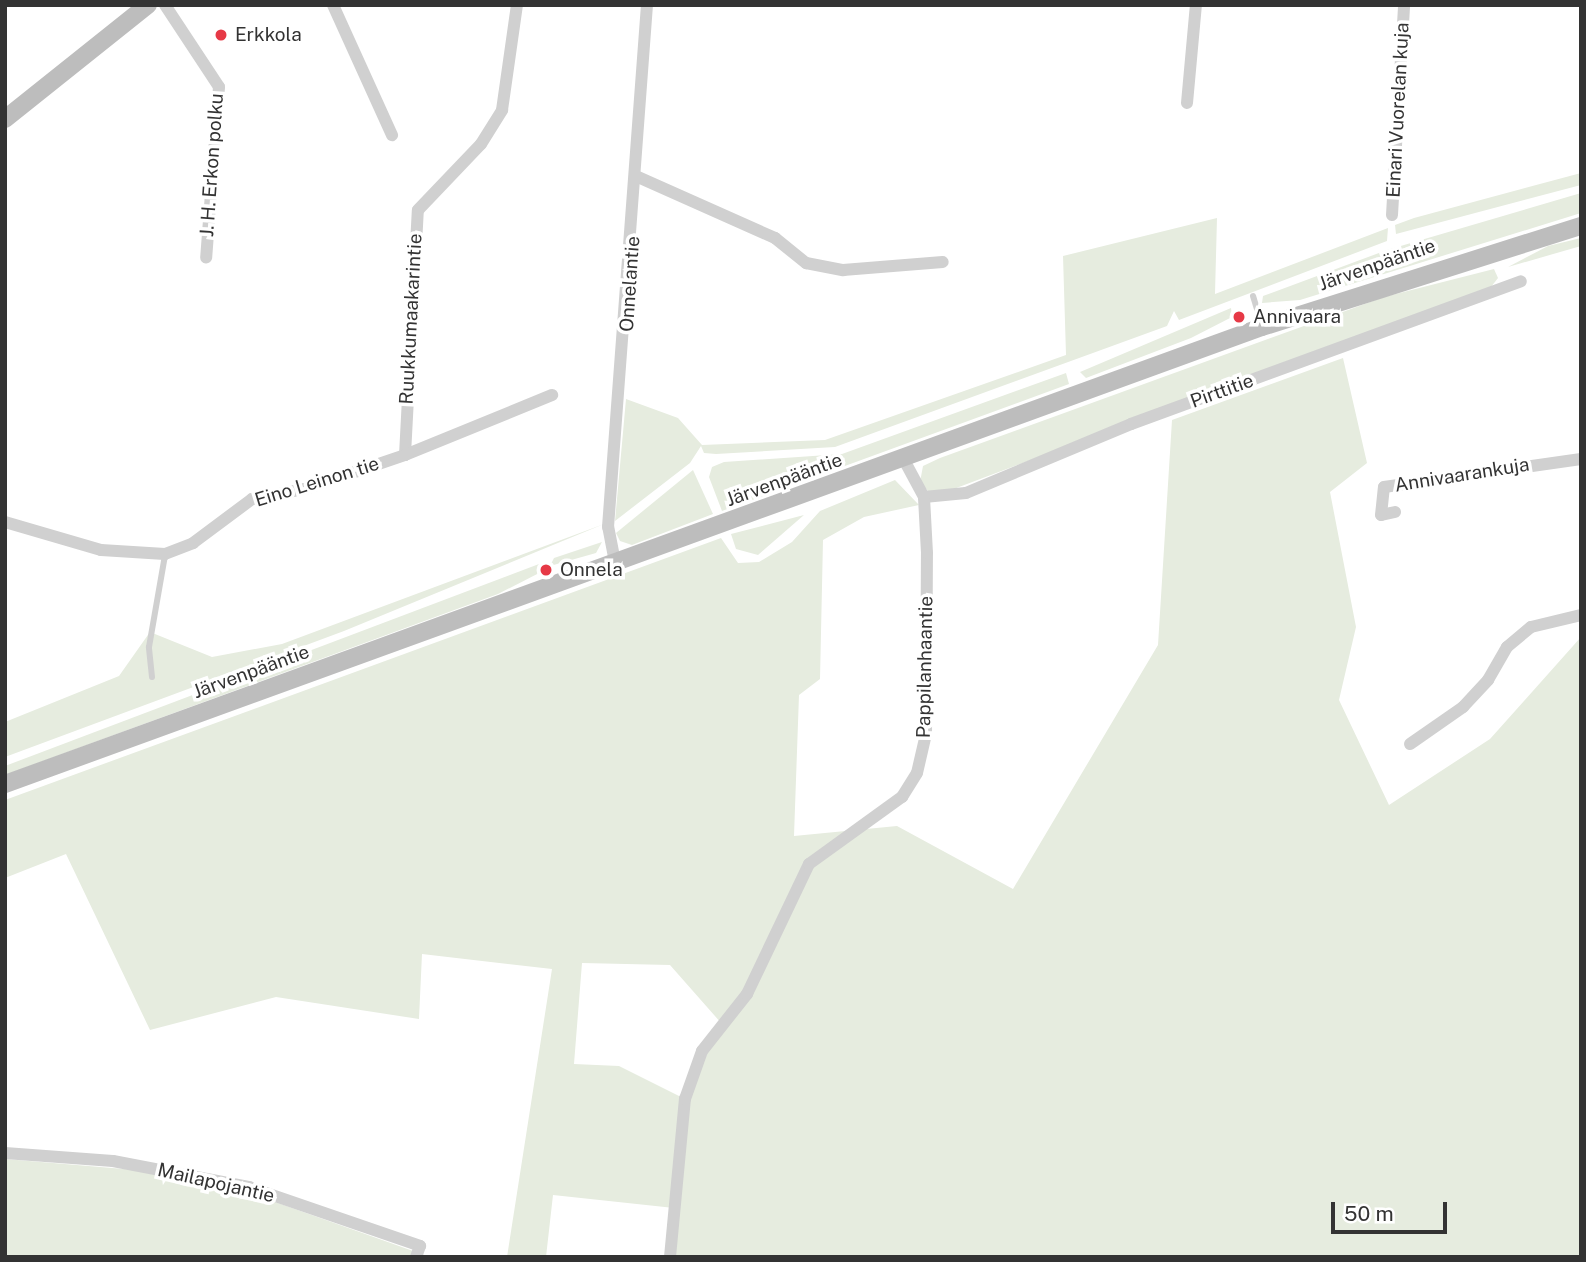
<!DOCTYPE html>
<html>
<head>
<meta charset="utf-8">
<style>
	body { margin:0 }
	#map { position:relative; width:1586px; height:1262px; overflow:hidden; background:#fff; font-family:"Public Sans",sans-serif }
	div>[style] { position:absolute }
	.green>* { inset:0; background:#e6ecdf }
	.lane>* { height:6px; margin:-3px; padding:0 3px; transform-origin:3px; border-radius:3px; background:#d0d0d0 }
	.street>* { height:12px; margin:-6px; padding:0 6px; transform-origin:6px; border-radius:6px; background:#d0d0d0 }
	.secondary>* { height:18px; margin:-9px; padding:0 9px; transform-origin:9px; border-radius:9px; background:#bdbdbd }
	.dots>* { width:19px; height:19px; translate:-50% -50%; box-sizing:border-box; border:4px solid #fff; border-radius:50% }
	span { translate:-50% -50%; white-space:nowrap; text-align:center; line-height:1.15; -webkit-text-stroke:7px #fff; paint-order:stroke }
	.poi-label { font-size:19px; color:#333 }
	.left { translate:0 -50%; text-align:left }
	.street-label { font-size:19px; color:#333 }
	.frame { position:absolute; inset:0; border:7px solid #333; pointer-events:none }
	.scale { position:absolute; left:1331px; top:1202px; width:116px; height:32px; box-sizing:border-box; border:4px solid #333; border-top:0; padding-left:9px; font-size:21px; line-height:24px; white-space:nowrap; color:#333; -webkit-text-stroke:5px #fff; paint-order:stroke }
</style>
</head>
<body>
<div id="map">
	<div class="green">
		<div style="clip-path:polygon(1581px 173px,1581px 185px,1396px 234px,1395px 225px,1414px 218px)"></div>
		<div style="clip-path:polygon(1581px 193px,1581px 213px,1300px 300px,1262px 303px,1263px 296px,1387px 250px)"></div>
		<div style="clip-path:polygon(1217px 218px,1215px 294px,1388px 228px,1387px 241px,1179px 320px,1174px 311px,1167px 326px,835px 447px,716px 454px,704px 453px,701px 446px,690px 463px,615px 521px,626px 399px,678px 418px,702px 445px,825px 440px,1066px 355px,1063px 256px)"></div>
		<div style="clip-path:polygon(1581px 238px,1581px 246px,1508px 267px,1548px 246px)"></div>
		<div style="clip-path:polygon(1494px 269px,1498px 278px,1491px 287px,951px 490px,929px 492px,920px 482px,923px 466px,940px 458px,1384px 297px)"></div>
		<div style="clip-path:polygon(1231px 308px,1232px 317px,1191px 338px,1086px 378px,1080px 372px)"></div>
		<div style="clip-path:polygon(evenodd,1343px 358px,1367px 463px,1330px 492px,1356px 627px,1339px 700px,1389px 805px,1490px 739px,1581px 637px,1581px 1257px,670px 1257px,674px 1208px,553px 1195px,546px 1257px,507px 1257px,552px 969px,422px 954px,419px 1019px,276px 997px,150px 1030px,66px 854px,5px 878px,5px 800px,721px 538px,738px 563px,759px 562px,792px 542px,820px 511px,895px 480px,919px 505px,864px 517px,823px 540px,820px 679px,799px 695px,794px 836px,897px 826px,1013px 889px,1158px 645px,1172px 420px,1343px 358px,582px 963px,670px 965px,722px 1024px,685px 1099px,619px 1066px,574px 1064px,582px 963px)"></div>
		<div style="clip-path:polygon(1066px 373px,1069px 384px,722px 511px,709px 477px,712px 467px,724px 462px,842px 454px)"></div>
		<div style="clip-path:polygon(693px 470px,713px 514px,632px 545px,620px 541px,616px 533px)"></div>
		<div style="clip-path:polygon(804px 515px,758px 555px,736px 549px,731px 534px)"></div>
		<div style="clip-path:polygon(604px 524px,344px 631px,5px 757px,5px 722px,119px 676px,150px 632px,212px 657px,282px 644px)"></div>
		<div style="clip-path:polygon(602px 542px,596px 553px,550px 566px,554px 558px)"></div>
		<div style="clip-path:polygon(539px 564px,543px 571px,498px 594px,5px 775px,5px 766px)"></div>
		<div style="clip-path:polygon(5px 1159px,148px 1171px,247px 1192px,430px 1257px,5px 1257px)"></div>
	</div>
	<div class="lane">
		<div style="left:1253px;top:296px;width:30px;rotate:73deg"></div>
		<div style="left:152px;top:677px;width:30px;rotate:-96deg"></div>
		<div style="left:149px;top:647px;width:93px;rotate:-80.1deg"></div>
	</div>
	<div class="street">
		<div style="left:165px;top:5px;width:98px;rotate:56.6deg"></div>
		<div style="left:219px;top:87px;width:171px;rotate:94.3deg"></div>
		<div style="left:333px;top:5px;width:143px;rotate:65.6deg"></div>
		<div style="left:1187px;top:103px;width:98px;rotate:-84.8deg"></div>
		<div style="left:638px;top:177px;width:150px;rotate:24deg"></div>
		<div style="left:775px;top:238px;width:40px;rotate:39deg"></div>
		<div style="left:806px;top:263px;width:38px;rotate:11deg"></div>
		<div style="left:843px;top:270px;width:100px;rotate:-4.6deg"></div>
		<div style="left:1392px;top:215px;width:210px;rotate:-86.7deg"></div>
		<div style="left:405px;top:455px;width:245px;rotate:-87deg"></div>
		<div style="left:418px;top:210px;width:91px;rotate:-46.3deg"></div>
		<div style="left:481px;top:144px;width:40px;rotate:-58deg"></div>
		<div style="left:502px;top:110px;width:106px;rotate:-81.9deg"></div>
		<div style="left:924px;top:497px;width:42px;rotate:-5.4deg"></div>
		<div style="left:966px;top:493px;width:179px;rotate:-22.7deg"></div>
		<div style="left:1131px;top:424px;width:415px;rotate:-20.1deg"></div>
		<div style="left:1395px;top:512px;width:14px;rotate:168deg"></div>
		<div style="left:1381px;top:515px;width:28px;rotate:-84deg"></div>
		<div style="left:1384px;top:487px;width:199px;rotate:-8.1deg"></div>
		<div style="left:5px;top:522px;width:100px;rotate:16.3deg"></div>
		<div style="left:101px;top:550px;width:64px;rotate:3.6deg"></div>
		<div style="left:165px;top:554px;width:30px;rotate:-21deg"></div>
		<div style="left:193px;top:543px;width:74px;rotate:-36.7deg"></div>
		<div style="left:252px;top:499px;width:54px;rotate:-10.7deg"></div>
		<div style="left:305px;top:489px;width:106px;rotate:-18.8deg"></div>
		<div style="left:405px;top:455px;width:159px;rotate:-22.2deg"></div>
		<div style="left:615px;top:562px;width:36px;rotate:-101deg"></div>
		<div style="left:608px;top:527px;width:523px;rotate:-85.73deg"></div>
		<div style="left:1410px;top:744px;width:65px;rotate:-34.9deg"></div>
		<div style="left:1463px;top:707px;width:37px;rotate:-47deg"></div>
		<div style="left:1488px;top:680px;width:38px;rotate:-60deg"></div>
		<div style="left:1507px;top:647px;width:31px;rotate:-40deg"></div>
		<div style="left:1531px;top:627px;width:51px;rotate:-13.5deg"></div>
		<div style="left:5px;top:1153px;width:108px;rotate:4.2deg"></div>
		<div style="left:113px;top:1161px;width:138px;rotate:10.8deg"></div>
		<div style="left:249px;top:1187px;width:181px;rotate:19deg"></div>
		<div style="left:420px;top:1246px;width:12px;rotate:110deg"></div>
		<div style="left:670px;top:1257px;width:159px;rotate:-84.6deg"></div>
		<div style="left:685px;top:1099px;width:51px;rotate:-70.5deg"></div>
		<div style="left:702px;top:1051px;width:73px;rotate:-51.7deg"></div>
		<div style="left:747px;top:994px;width:144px;rotate:-64.5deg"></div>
		<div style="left:809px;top:864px;width:115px;rotate:-35.8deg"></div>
		<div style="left:902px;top:797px;width:28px;rotate:-58deg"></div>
		<div style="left:917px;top:773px;width:39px;rotate:-77deg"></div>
		<div style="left:926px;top:735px;width:182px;rotate:-89.7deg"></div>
		<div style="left:927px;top:553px;width:56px;rotate:-93.1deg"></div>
		<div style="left:924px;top:497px;width:44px;rotate:-118.3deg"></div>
	</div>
	<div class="secondary">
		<div style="left:5px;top:119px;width:183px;rotate:-38.6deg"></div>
		<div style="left:5px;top:784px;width:1337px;rotate:-19.98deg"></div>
		<div style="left:1262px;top:327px;width:335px;rotate:-17.6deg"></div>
	</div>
	<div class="dots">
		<div style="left:221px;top:35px;background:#e63946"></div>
		<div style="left:1239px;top:317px;background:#e63946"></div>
		<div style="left:546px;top:570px;background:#e63946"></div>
	</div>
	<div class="poi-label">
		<span class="left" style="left:235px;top:35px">Erkkola</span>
		<span class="left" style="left:1253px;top:317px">Annivaara</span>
		<span class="left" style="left:560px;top:570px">Onnela</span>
	</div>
	<div class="street-label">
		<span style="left:1398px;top:110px;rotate:-87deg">Einari Vuorelan kuja</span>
		<span style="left:212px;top:165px;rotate:-86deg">J. H. Erkon polku</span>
		<span style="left:1377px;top:265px;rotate:-19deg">Järvenpääntie</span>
		<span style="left:630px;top:284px;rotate:-86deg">Onnelantie</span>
		<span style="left:411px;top:319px;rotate:-87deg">Ruukkumaakarintie</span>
		<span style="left:1222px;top:391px;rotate:-20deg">Pirttitie</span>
		<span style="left:1462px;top:475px;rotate:-9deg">Annivaarankuja</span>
		<span style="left:784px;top:480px;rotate:-20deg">Järvenpääntie</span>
		<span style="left:317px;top:482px;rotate:-17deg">Eino Leinon tie</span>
		<span style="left:925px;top:667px;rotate:-89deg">Pappilanhaantie</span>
		<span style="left:251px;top:672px;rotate:-20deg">Järvenpääntie</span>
		<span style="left:216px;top:1183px;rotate:13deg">Mailapojantie</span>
	</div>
	<div class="frame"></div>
	<div class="scale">50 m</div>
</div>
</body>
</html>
